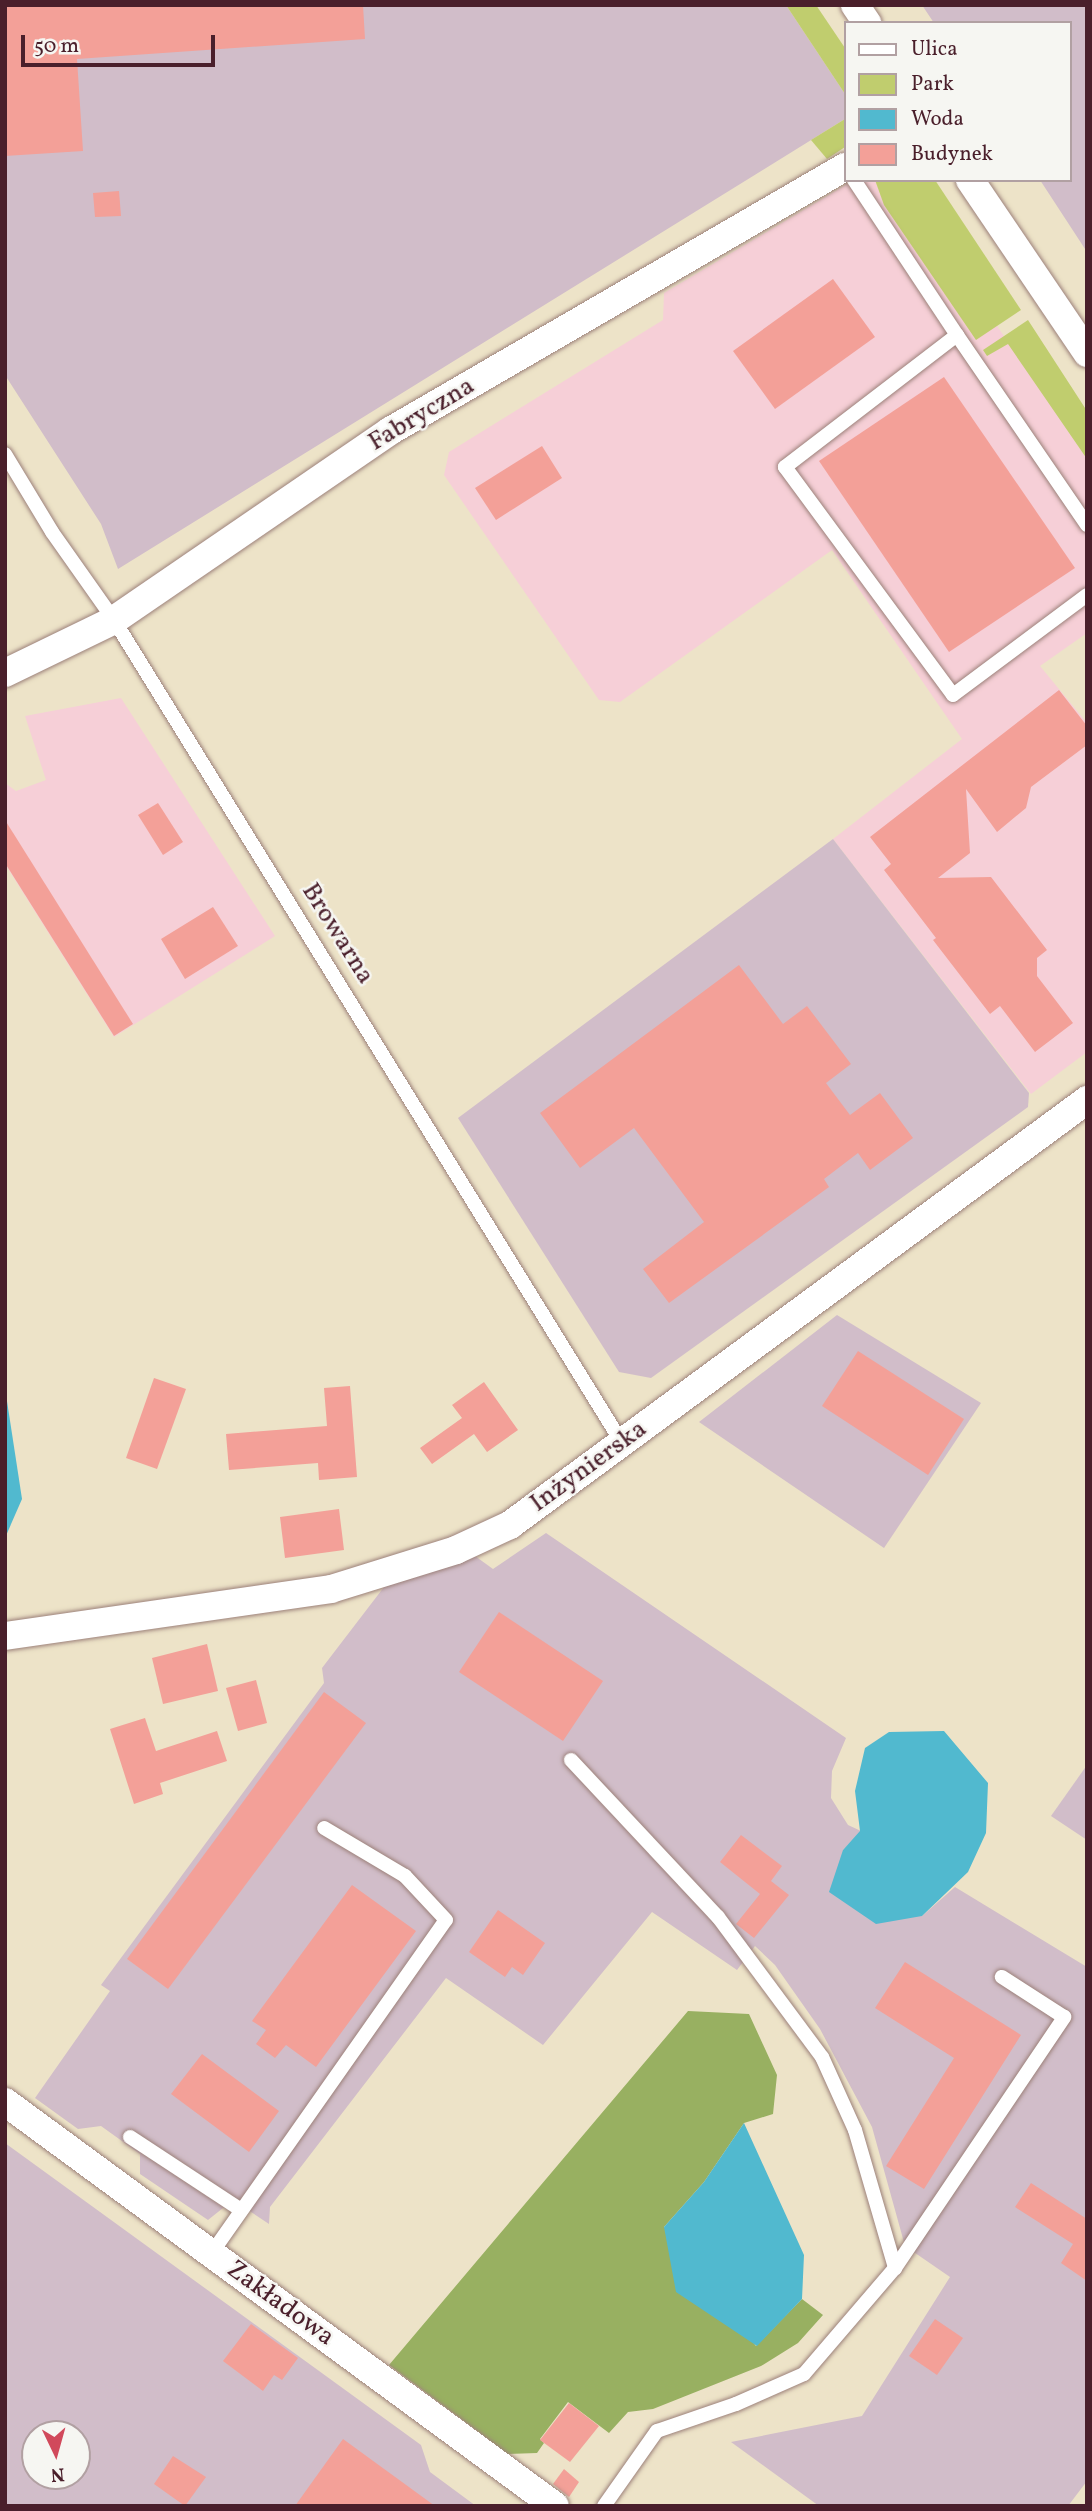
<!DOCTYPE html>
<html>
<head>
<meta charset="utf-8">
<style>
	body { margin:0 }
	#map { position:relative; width:1092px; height:2511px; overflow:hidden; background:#ede3c8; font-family:Vollkorn,serif }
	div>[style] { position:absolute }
	.built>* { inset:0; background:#f6cfd7 }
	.industrial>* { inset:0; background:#d1bdc9 }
	.green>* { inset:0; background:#c0cd6e }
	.forest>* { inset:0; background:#98b061 }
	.water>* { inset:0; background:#51b9cf }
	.building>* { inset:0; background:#f3a098 }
	.roads { filter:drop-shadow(0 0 2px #9c817a) drop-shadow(0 0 2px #9c817a) }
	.service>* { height:14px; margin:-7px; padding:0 7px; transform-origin:7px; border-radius:7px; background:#fff }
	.minor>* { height:28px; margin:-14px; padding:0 14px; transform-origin:14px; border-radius:14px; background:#fff }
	span { translate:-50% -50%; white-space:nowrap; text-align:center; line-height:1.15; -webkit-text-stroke:5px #f6f6f2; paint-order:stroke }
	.street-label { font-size:26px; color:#4a1f2b }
	.frame { position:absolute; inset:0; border:7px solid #4a1f2b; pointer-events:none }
	.legend { position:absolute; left:844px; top:21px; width:228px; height:161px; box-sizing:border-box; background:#f6f6f2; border:2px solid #b1a0a2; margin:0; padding:9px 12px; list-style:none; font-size:21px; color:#4a1f2b }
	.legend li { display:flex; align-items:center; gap:14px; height:35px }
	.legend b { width:35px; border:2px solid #b1a0a2 }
	.north { position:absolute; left:21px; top:2420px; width:70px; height:70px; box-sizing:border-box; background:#f6f6f2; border:2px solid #b1a0a2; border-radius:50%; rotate:175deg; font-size:19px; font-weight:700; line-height:28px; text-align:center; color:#4a1f2b }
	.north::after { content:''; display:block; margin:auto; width:24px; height:32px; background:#d1495b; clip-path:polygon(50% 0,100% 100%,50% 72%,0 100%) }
	.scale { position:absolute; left:21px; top:35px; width:194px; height:32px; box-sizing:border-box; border:4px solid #4a1f2b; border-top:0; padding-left:9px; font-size:21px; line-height:24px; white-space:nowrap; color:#4a1f2b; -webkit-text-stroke:5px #f6f6f2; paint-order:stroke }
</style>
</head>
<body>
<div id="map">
	<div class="built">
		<div style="clip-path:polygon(854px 180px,875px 180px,884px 205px,943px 291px,991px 317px,1087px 459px,1087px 633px,1040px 666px,1087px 723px,1087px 1052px,1031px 1094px,833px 839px,962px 739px,832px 550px,620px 702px,599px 700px,444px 475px,449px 452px,663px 320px,664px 293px)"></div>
		<div style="clip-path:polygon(121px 698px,275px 936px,114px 1037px,5px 864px,5px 783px,16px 791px,46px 780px,25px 716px)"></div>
	</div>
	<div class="industrial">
		<div style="clip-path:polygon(5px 5px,786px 5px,845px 94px,845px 119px,118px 569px,101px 524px,5px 375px)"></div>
		<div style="clip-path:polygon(922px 5px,1087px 5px,1087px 252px,1040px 180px,1069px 180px,1069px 23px,934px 23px)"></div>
		<div style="clip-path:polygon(833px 839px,1029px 1093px,1028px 1107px,651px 1378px,619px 1372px,458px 1118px)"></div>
		<div style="clip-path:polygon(837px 1315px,981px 1403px,884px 1548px,699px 1422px)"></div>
		<div style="clip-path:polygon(546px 1533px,846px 1738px,832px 1771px,831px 1798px,848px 1825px,861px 1831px,843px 1850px,922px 1916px,955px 1887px,1087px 1967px,1087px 2481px,1068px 2506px,819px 2506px,731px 2442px,862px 2416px,950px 2277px,905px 2246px,872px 2127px,820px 2029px,775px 1965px,755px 1946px,737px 1970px,652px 1912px,543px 2045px,446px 1978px,270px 2207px,269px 2224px,233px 2200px,208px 2220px,140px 2174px,140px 2154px,101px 2126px,78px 2129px,35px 2098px,110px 1991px,101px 1985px,324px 1683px,322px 1668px,384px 1587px,475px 1556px,493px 1569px)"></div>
		<div style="clip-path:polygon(1087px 1765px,1087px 1840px,1051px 1816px)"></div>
		<div style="clip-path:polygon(evenodd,5px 2143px,421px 2445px,430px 2472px,476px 2506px,5px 2506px,5px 2143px,35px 2434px,77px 2434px,77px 2476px,35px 2476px,35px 2434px)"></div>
	</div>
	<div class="green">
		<div style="clip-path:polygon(786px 5px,816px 5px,845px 48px,845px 94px)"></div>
		<div style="clip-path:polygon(845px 119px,845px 147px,827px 159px,811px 140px)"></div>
		<div style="clip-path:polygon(875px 180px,935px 180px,1021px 310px,976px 340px,884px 205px)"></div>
		<div style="clip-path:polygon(1028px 320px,1087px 411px,1087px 459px,1008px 344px,987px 356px,983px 350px)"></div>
	</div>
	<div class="forest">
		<div style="clip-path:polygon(688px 2011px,749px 2014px,777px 2075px,773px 2114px,744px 2123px,704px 2182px,664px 2227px,756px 2346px,802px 2299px,823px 2315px,798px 2343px,761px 2366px,653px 2409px,628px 2412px,609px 2433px,568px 2402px,540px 2439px,544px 2443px,537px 2453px,508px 2454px,389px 2365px)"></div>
	</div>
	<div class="water">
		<div style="clip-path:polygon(5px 1388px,22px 1499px,5px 1538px)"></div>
		<div style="clip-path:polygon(944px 1731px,988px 1783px,986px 1833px,968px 1872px,922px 1916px,876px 1924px,829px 1892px,843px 1850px,860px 1831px,855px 1791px,865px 1748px,889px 1732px)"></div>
		<div style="clip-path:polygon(744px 2123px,804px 2255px,802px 2299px,757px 2346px,676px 2292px,664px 2227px,704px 2182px)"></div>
	</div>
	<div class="building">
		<div style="clip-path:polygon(5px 5px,363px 5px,365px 39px,77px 59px,83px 151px,5px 156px)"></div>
		<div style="clip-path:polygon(119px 191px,121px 216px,95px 217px,93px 193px)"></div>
		<div style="clip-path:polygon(833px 279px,875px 337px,775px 409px,733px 351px)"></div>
		<div style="clip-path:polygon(944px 377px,1075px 568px,949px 652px,819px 461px)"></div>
		<div style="clip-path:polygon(542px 446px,562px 478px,496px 520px,475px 488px)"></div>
		<div style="clip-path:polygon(1059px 690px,1087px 726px,1087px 745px,1031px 787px,1026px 808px,997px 832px,966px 789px,970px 853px,938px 878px,991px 877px,1047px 950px,1037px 958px,1037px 976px,1073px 1023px,1035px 1052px,1000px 1006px,990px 1014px,933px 940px,936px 938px,884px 870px,891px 864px,870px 837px)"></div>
		<div style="clip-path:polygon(158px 803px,183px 842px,163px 855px,138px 815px)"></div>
		<div style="clip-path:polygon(5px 820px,133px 1024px,114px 1036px,5px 863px)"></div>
		<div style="clip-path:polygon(213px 907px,238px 946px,185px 979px,161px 939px)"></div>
		<div style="clip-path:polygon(739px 965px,783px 1024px,807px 1006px,851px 1064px,826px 1083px,850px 1115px,880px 1093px,913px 1138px,870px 1170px,858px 1153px,824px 1179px,829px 1187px,669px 1303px,643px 1269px,704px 1222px,634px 1128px,580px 1168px,540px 1113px)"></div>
		<div style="clip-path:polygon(858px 1351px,964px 1419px,928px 1475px,822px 1406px)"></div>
		<div style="clip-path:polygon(154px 1378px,186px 1389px,157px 1469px,126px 1458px)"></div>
		<div style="clip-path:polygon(484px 1382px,518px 1430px,487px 1452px,474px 1434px,432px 1464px,420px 1448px,462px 1418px,452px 1405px)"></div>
		<div style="clip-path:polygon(350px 1386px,357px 1477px,319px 1480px,318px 1463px,229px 1470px,226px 1434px,327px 1426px,324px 1388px)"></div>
		<div style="clip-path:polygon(339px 1509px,344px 1550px,285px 1558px,280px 1517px)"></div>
		<div style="clip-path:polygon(499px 1612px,603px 1681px,563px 1741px,459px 1672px)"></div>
		<div style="clip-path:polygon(207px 1644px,218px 1691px,163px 1704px,152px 1658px)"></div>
		<div style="clip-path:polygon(256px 1680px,267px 1723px,238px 1731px,226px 1688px)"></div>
		<div style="clip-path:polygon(324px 1692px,366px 1723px,168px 1989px,127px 1959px)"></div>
		<div style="clip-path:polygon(145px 1718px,156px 1751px,217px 1731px,227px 1761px,160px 1783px,163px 1794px,134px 1804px,110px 1729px)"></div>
		<div style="clip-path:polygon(741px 1835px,782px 1866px,771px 1881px,789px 1895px,754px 1938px,736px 1924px,760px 1894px,720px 1862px)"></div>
		<div style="clip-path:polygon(352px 1885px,416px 1931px,316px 2067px,286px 2045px,275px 2058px,256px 2044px,266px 2030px,252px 2021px)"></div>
		<div style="clip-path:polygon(498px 1910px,545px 1943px,523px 1975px,512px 1967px,505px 1977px,469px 1952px)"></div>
		<div style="clip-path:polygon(905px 1962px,1021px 2035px,924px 2189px,886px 2166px,954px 2058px,875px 2008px)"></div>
		<div style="clip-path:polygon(202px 2054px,279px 2111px,249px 2152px,171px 2094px)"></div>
		<div style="clip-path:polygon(1031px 2183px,1087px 2219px,1087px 2281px,1061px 2263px,1073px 2244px,1015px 2207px)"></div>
		<div style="clip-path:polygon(935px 2319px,963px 2338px,937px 2375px,909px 2356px)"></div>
		<div style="clip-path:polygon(251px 2324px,298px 2358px,282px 2380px,274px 2375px,263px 2391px,223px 2361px)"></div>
		<div style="clip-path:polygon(569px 2403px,599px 2426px,570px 2462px,540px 2440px)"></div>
		<div style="clip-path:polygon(343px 2439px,435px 2506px,295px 2506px)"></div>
		<div style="clip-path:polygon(173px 2456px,206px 2477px,185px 2506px,154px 2484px)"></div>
		<div style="clip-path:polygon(564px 2469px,579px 2482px,569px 2497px,553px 2484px)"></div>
	</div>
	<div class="roads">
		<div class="service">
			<div style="left:854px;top:180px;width:186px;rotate:56.4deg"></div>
			<div style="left:5px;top:454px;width:91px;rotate:58.9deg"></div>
			<div style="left:52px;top:532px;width:108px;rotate:54.8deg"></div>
			<div style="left:114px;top:620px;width:967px;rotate:58.31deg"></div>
			<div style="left:1087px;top:525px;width:230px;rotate:-124.4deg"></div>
			<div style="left:957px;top:335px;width:217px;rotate:142.5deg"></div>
			<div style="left:785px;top:467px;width:283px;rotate:53.6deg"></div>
			<div style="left:953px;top:695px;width:167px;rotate:-36.7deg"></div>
			<div style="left:571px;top:1760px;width:215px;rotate:46.9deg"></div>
			<div style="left:718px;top:1917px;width:174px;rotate:53.4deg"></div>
			<div style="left:822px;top:2057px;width:80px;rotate:65.7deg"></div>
			<div style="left:855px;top:2130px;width:144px;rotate:73.8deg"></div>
			<div style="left:130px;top:2137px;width:133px;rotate:33.3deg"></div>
			<div style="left:211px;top:2254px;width:408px;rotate:-54.9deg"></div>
			<div style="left:446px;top:1920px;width:60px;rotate:-133deg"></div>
			<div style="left:405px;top:1876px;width:94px;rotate:-149.3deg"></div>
			<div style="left:604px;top:2506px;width:92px;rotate:-54.8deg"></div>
			<div style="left:657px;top:2431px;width:83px;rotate:-18.9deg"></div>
			<div style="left:736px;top:2404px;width:74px;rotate:-23.8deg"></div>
			<div style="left:804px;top:2374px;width:140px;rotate:-49.4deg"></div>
			<div style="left:895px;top:2268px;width:303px;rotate:-56deg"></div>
			<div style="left:1064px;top:2017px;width:74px;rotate:-147.2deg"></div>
		</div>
		<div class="minor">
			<div style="left:855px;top:5px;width:22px;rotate:56deg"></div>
			<div style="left:970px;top:180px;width:209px;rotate:55.9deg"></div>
			<div style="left:5px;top:673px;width:121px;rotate:-25.9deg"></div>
			<div style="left:114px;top:620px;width:335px;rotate:-34.4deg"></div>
			<div style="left:390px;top:431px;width:526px;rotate:-30.12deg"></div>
			<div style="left:5px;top:1636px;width:329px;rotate:-8.2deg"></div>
			<div style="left:331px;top:1589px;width:131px;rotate:-17.3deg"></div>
			<div style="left:456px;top:1550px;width:60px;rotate:-24.8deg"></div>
			<div style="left:510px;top:1525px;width:717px;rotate:-36.37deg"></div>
			<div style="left:5px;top:2102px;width:682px;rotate:36.3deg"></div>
		</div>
	</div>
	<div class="street-label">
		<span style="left:422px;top:415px;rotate:-31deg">Fabryczna</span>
		<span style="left:337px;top:934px;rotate:58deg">Browarna</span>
		<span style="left:589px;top:1467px;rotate:-36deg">Inżynierska</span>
		<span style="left:280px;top:2304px;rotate:36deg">Zakładowa</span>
	</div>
	<div class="frame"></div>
	<ul class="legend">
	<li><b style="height:9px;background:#fff"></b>Ulica</li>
	<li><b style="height:19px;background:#c0cd6e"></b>Park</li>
	<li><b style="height:19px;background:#51b9cf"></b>Woda</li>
	<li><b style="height:19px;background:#f3a098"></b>Budynek</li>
	</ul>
	<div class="north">N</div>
	<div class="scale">50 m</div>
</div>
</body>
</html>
